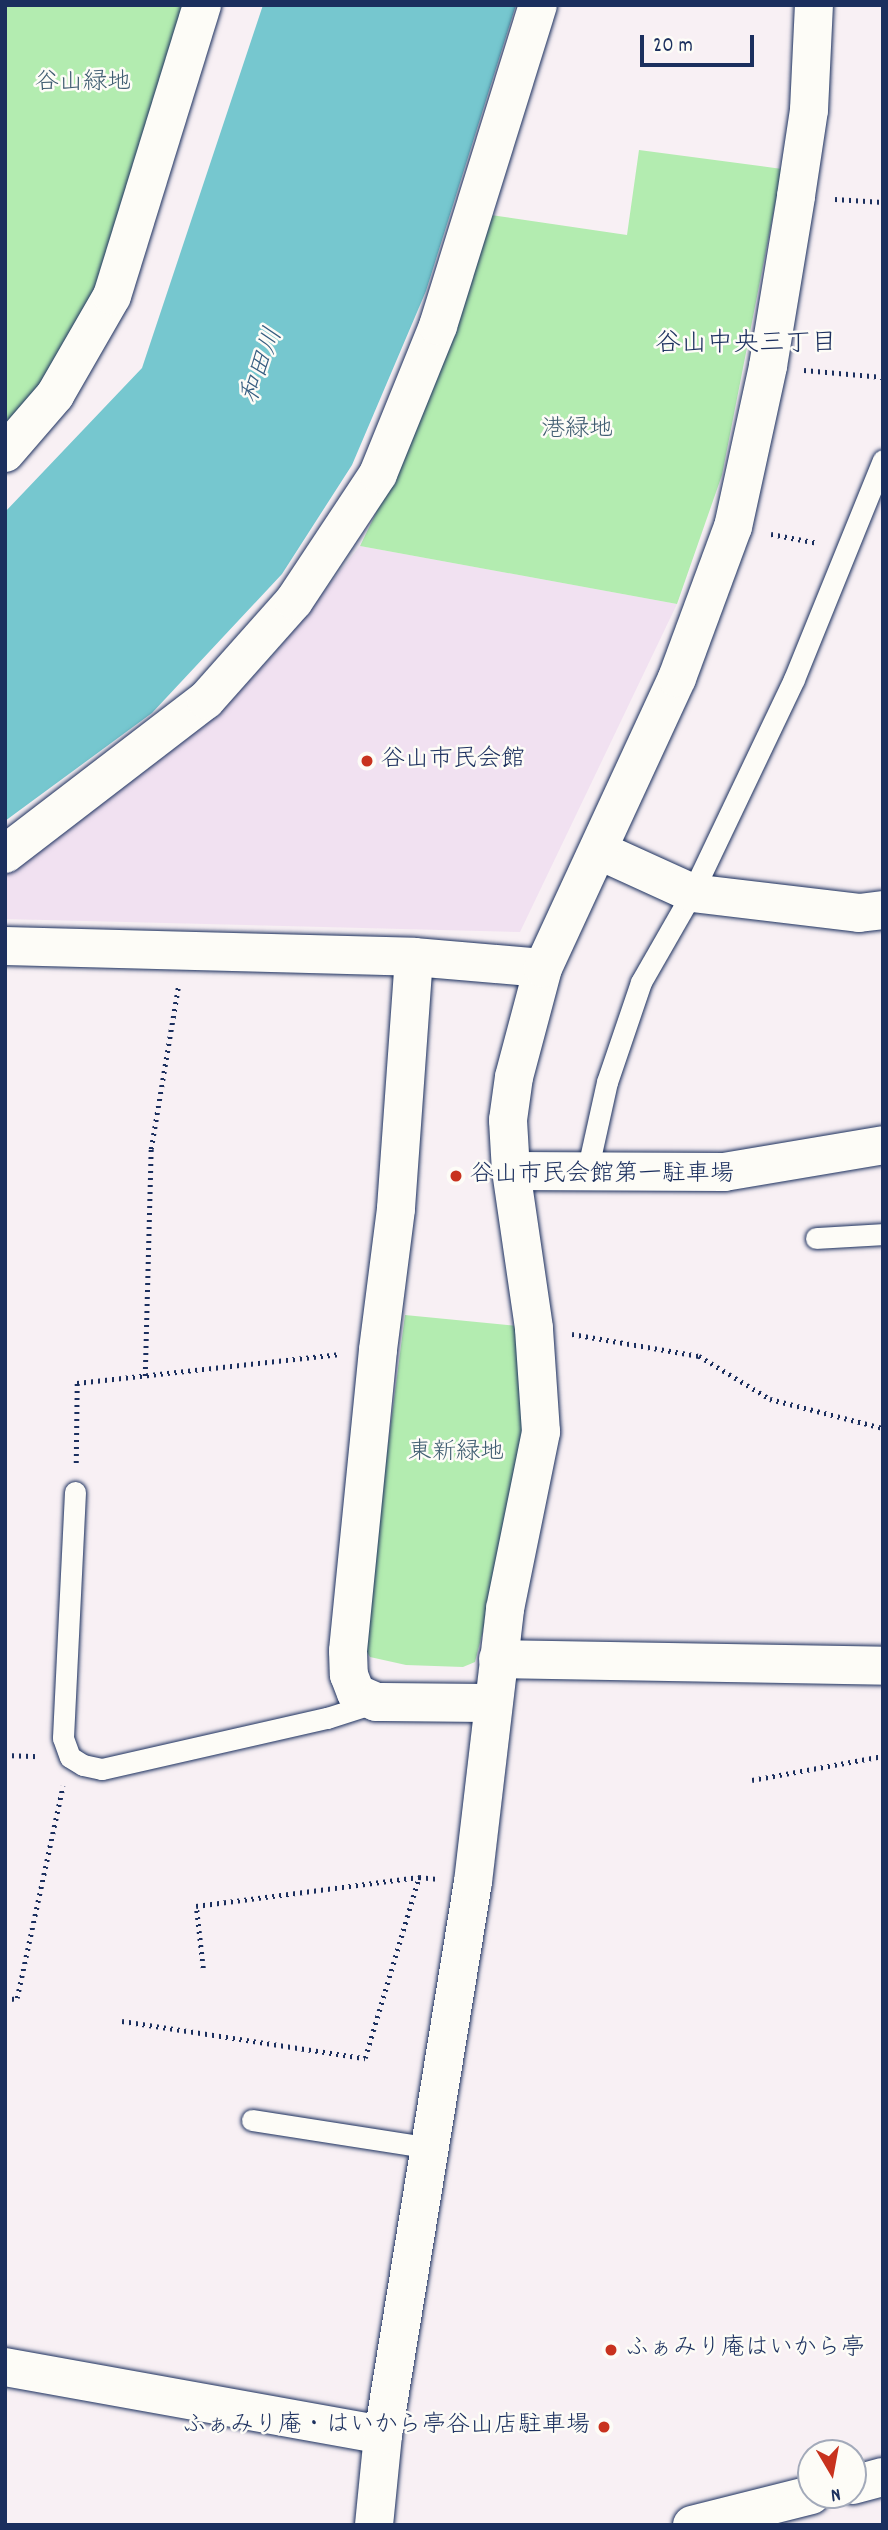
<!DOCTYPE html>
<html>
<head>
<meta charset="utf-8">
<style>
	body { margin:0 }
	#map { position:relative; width:888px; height:2530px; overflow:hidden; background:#f8f0f4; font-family:Dekko,"Klee One",sans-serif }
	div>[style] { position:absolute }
	.built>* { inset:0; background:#f1e1f1 }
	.green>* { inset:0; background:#b3ecb0 }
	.water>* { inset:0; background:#76c7cf }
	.path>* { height:4.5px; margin-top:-2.25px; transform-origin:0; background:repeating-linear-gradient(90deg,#1b2f5e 0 2px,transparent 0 7px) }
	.roads { filter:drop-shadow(0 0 2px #1b2f5e) drop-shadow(0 0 2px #1b2f5e) }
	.service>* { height:21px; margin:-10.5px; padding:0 10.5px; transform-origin:10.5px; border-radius:10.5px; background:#fdfcf7 }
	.minor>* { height:38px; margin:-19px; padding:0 19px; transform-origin:19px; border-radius:19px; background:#fdfcf7 }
	.tertiary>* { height:38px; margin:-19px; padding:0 19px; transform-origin:19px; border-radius:19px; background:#fdfcf7 }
	.dots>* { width:19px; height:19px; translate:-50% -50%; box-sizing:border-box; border:4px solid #fdfcf7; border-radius:50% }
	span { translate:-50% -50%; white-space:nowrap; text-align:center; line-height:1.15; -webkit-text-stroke:5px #fdfcf7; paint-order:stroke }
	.park-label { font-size:24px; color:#415e72 }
	.poi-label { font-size:24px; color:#1b2f5e }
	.left { translate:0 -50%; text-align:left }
	.right { translate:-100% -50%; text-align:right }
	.neighbourhood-label { font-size:26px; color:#1b2f5e }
	.water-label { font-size:26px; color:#365d80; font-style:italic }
	.frame { position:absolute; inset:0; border:7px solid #1b2f5e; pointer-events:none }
	.north { position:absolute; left:797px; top:2439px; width:70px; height:70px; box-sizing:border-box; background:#fdfcf7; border:2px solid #a3aaba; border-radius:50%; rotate:170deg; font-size:19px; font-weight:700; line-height:28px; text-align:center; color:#1b2f5e }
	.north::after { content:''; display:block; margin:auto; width:24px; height:32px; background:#c8321e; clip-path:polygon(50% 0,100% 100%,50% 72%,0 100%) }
	.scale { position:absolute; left:640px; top:35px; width:114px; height:32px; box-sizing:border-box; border:4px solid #1b2f5e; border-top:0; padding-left:9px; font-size:21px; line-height:24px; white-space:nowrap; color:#1b2f5e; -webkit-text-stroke:5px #fdfcf7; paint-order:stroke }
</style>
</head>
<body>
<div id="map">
	<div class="built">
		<div style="clip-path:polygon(360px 546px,677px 604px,520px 932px,5px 919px,5px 873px,155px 763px,218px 710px,275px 653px)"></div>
	</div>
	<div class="green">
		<div style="clip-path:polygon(5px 5px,190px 5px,100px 289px,44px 382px,5px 432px)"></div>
		<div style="clip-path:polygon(639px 150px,782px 169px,722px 475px,677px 604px,360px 546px,405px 453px,491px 215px,627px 235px)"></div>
		<div style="clip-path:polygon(405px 1315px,517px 1326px,526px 1463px,475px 1662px,463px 1667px,406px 1665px,370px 1657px,362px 1644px)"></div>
	</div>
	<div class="water">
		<div style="clip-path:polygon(263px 5px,516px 5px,426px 291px,352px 465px,282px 574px,152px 713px,5px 821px,5px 512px,142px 368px)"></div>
	</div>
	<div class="path">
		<div style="left:835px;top:199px;width:48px;rotate:3.6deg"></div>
		<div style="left:804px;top:370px;width:79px;rotate:5.1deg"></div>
		<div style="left:771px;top:534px;width:48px;rotate:10.8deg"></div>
		<div style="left:572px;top:1334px;width:129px;rotate:9.8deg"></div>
		<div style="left:699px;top:1356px;width:83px;rotate:31.2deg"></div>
		<div style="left:770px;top:1399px;width:117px;rotate:14.4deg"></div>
		<div style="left:145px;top:1376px;width:227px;rotate:-88.5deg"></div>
		<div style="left:151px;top:1149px;width:164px;rotate:-80.5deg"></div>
		<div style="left:76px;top:1463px;width:80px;rotate:-89.3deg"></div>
		<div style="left:77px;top:1383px;width:265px;rotate:-6.3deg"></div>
		<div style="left:5px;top:1755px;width:34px;rotate:2deg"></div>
		<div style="left:752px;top:1780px;width:133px;rotate:-10.4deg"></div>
		<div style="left:203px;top:1968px;width:62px;rotate:-96.4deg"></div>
		<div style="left:196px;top:1906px;width:225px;rotate:-7.4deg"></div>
		<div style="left:419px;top:1877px;width:18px;rotate:6deg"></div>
		<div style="left:5px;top:2000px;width:12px;rotate:-9deg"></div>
		<div style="left:17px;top:1998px;width:217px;rotate:-77.8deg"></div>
		<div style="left:122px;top:2021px;width:246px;rotate:8.7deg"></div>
		<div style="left:365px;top:2058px;width:189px;rotate:-73.4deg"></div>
	</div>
	<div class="roads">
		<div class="service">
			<div style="left:587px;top:1172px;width:92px;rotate:-77.5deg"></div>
			<div style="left:607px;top:1082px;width:106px;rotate:-71.2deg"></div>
			<div style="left:641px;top:982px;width:103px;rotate:-60.2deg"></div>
			<div style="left:692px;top:893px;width:237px;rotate:-64.5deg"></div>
			<div style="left:794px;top:679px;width:236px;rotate:-67.9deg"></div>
			<div style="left:816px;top:1238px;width:67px;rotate:-3.4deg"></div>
			<div style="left:75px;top:1492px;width:246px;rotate:92.8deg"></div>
			<div style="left:63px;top:1738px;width:20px;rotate:70deg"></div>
			<div style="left:70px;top:1757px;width:15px;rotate:32deg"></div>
			<div style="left:83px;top:1765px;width:19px;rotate:12deg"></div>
			<div style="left:102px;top:1769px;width:231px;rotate:-12.8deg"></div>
			<div style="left:327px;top:1718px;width:49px;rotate:-17.7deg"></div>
			<div style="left:252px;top:2120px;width:180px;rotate:8.9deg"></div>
		</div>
		<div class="minor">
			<div style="left:5px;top:453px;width:77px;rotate:-49.2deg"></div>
			<div style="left:55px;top:395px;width:114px;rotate:-60.1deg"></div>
			<div style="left:112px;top:296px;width:305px;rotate:-72.8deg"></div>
			<div style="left:600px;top:851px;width:101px;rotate:24.5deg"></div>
			<div style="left:692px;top:893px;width:168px;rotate:6.8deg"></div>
			<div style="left:859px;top:913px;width:24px;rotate:-7deg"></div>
			<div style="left:5px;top:854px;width:253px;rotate:-37.5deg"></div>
			<div style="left:206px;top:700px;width:132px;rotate:-48.4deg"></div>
			<div style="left:294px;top:601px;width:152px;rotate:-56.5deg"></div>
			<div style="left:378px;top:474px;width:160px;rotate:-67.9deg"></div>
			<div style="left:438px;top:326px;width:336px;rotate:-72.7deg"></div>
			<div style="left:5px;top:946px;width:409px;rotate:1.5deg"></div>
			<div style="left:414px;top:957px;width:129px;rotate:4.9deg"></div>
			<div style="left:414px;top:957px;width:253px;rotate:94.1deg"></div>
			<div style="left:396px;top:1209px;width:142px;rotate:97.3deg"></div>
			<div style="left:378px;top:1350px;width:302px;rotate:95.7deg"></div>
			<div style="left:348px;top:1651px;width:24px;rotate:88deg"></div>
			<div style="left:349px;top:1675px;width:19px;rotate:69deg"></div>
			<div style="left:356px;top:1693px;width:22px;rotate:24deg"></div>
			<div style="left:376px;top:1702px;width:117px;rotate:0.5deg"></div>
			<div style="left:511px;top:1171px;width:213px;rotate:0.3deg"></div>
			<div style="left:724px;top:1172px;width:161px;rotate:-9.6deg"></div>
			<div style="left:498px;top:1659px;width:385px;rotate:1deg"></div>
			<div style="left:5px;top:2367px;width:384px;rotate:10.2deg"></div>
		</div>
		<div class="tertiary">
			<div style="left:853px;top:2485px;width:31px;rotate:-15deg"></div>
			<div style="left:374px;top:2525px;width:90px;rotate:-84.3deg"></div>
			<div style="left:383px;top:2435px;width:560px;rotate:-80.76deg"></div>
			<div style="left:473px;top:1882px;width:275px;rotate:-83.3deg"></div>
			<div style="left:505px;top:1609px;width:181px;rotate:-78.5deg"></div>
			<div style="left:541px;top:1432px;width:104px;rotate:-93.9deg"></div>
			<div style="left:534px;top:1328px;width:159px;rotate:-98.3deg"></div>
			<div style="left:511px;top:1171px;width:51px;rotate:-93.4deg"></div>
			<div style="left:508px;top:1120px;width:43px;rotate:-82.1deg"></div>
			<div style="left:514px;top:1077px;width:113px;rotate:-75.1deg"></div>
			<div style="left:543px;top:968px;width:319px;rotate:-65.2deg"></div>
			<div style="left:677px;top:678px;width:161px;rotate:-69.7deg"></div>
			<div style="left:733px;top:527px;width:165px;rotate:-77.7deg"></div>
			<div style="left:768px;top:366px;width:172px;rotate:-80.6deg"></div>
			<div style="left:796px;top:196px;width:87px;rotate:-81.4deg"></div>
			<div style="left:809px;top:110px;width:105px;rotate:-87.3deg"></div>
			<div style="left:692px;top:2525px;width:123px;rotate:-14.1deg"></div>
		</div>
	</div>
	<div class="dots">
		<div style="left:367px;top:761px;background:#c8321e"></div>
		<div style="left:456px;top:1176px;background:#c8321e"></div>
		<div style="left:611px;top:2350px;background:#c8321e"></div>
		<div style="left:604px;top:2427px;background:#c8321e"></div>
	</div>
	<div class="park-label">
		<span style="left:83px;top:84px">谷山緑地</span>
		<span style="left:577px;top:431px">港緑地</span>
		<span style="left:456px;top:1454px">東新緑地</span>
	</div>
	<div class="poi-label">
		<span class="left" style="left:381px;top:761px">谷山市民会館</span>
		<span class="left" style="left:470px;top:1176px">谷山市民会館第一駐車場</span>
		<span class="left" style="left:625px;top:2350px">ふぁみり庵はいから亭</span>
		<span class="right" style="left:590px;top:2427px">ふぁみり庵・はいから亭谷山店駐車場</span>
	</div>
	<div class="neighbourhood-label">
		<span style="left:746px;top:345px">谷山中央三丁目</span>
	</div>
	<div class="water-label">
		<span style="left:263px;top:366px;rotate:-70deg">和田川</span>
	</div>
	<div class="frame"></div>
	<div class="north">N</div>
	<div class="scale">20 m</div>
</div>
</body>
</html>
